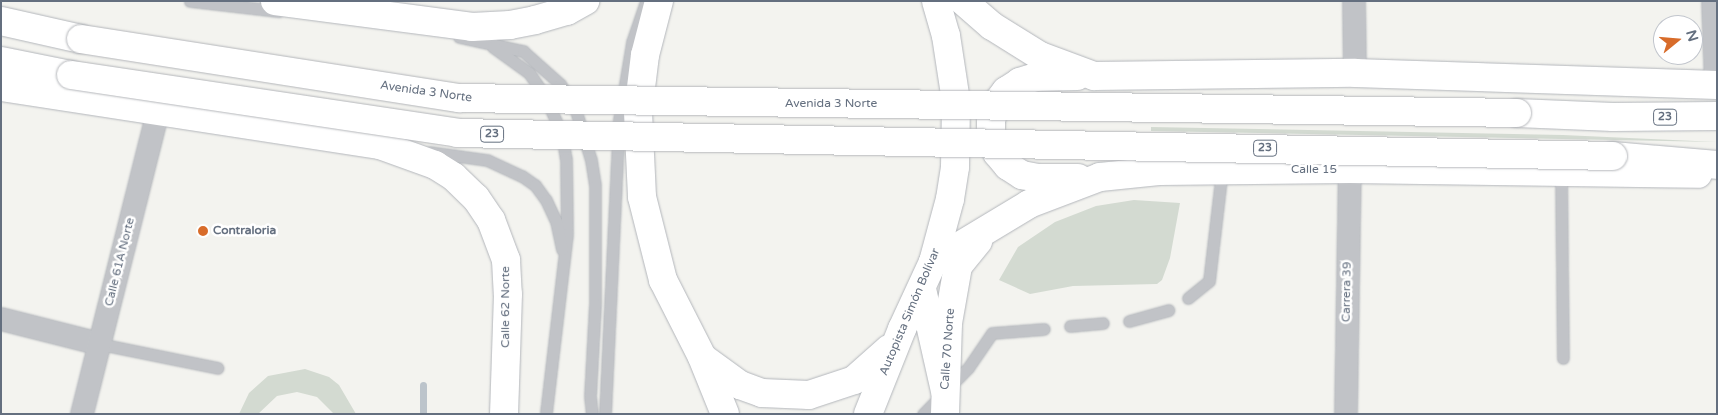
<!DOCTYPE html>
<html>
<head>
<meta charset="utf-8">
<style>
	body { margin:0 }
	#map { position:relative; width:1718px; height:415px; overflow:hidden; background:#f3f3ef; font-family:"Varela Round",sans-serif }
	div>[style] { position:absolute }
	.green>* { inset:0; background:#d3dad1 }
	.stream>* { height:7px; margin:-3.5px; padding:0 3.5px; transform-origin:3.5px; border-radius:3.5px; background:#bcc4cb }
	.roads { filter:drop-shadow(0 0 1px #b3b6bb) drop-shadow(0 0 1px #b3b6bb) }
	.lane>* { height:11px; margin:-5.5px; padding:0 5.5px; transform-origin:5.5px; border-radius:5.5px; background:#c1c3c7 }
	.street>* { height:22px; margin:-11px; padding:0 11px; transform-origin:11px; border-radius:11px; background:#c1c3c7 }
	.secondary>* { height:28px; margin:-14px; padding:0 14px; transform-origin:14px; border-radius:14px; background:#fff }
	.primary>* { height:28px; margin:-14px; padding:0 14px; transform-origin:14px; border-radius:14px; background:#fff }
	.bridges { filter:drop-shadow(0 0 1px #b4b6ba) drop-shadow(0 0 1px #b4b6ba) }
	.primary-bridge>* { height:28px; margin:-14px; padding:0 14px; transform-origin:14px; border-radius:14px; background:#fff }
	.dots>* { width:14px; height:14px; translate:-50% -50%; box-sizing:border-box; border:2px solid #fff; border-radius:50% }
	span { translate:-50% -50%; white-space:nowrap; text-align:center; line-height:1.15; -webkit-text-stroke:5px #fff; paint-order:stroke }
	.shield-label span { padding:1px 4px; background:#fff; border:1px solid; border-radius:4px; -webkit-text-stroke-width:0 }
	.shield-label { font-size:11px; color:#646f7f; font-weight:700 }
	.street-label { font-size:12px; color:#646f7f }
	.poi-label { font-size:12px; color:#646f7f; font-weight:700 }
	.left { translate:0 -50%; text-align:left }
	.frame { position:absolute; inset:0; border:2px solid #646f7f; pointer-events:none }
	.north { position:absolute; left:1653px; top:15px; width:50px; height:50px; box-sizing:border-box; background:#fff; border:1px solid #c1c5cc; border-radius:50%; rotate:73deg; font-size:14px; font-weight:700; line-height:20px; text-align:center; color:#646f7f }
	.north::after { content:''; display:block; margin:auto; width:18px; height:22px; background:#d86c2a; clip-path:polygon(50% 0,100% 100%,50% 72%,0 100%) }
</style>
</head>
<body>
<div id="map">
	<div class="green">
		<div style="clip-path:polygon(1151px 127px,1563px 135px,1717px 142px,1151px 131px)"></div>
		<div style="clip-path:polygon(1134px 200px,1180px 203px,1170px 258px,1162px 280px,1157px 284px,1073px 286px,1030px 294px,999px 280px,1018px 247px,1055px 222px,1096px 206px)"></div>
		<div style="clip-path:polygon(305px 369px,329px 377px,339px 385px,356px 414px,334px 414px,317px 397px,297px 392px,277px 396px,258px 414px,239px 414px,249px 393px,268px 376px)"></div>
	</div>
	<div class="stream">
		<div style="left:423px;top:414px;width:29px;rotate:-90deg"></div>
	</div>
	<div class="roads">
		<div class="lane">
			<div style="left:190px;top:1px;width:89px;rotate:6.5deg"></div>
			<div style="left:459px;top:37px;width:66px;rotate:12.3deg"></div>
			<div style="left:523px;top:51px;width:50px;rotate:41.7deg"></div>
			<div style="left:560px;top:84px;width:28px;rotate:58deg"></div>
			<div style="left:575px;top:108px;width:54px;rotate:72.9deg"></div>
			<div style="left:591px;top:160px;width:26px;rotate:81deg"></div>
			<div style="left:595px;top:186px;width:118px;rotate:90deg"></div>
			<div style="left:595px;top:304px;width:92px;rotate:93.1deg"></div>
			<div style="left:590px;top:396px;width:18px;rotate:84deg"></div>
			<div style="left:493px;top:47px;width:44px;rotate:35.8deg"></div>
			<div style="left:529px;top:73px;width:28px;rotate:55deg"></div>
			<div style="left:545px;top:96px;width:43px;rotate:66.4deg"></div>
			<div style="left:562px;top:135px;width:24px;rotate:81deg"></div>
			<div style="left:566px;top:159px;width:75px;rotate:89.2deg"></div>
			<div style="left:567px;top:234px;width:181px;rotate:96.7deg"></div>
			<div style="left:429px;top:152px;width:59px;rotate:7.9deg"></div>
			<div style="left:487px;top:160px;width:38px;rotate:25deg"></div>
			<div style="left:522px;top:176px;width:16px;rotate:35deg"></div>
			<div style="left:535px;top:185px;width:19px;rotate:54deg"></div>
			<div style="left:546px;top:200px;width:23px;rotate:65deg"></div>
			<div style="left:556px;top:221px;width:29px;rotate:78deg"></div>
			<div style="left:1561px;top:173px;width:185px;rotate:89.4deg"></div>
			<div style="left:1188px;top:298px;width:27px;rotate:-39deg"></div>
			<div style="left:1209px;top:281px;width:112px;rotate:-83.3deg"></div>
			<div style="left:1129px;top:321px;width:41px;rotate:-15.4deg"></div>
			<div style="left:1070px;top:326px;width:33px;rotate:-5deg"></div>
			<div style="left:100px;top:344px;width:120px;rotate:11.5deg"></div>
			<div style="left:605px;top:414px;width:294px;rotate:-87.3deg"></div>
			<div style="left:619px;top:120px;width:79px;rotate:-80.5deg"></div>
			<div style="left:632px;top:42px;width:43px;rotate:-71.1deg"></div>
			<div style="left:923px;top:414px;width:64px;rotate:-45.6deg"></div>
			<div style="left:968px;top:368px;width:42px;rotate:-55.6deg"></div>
			<div style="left:992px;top:333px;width:52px;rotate:-4.4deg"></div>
		</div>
		<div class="street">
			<div style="left:1354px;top:1px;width:72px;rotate:89.2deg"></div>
			<div style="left:1713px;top:1px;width:84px;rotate:88deg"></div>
			<div style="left:1px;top:319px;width:102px;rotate:14.2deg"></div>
			<div style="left:82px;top:414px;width:312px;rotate:-75.9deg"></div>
			<div style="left:1346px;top:414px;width:245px;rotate:-89.1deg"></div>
		</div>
		<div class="secondary">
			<div style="left:275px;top:1px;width:199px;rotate:7.5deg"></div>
			<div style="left:472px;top:27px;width:38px;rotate:-3deg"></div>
			<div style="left:510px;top:25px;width:25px;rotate:-11deg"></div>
			<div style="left:535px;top:20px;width:33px;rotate:-16deg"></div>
			<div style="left:567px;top:11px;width:21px;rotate:-29deg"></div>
			<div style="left:963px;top:1px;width:38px;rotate:41deg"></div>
			<div style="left:992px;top:26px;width:57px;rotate:32deg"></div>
			<div style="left:1040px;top:56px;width:58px;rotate:20.3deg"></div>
			<div style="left:1094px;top:76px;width:261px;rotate:-0.7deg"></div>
			<div style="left:1355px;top:73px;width:362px;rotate:1.9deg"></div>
			<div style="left:1077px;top:76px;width:41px;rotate:178.6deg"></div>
			<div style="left:1036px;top:77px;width:17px;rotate:163deg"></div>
			<div style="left:1020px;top:82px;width:17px;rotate:147deg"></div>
			<div style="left:1006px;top:91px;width:16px;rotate:128deg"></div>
			<div style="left:996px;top:104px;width:17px;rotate:107deg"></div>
			<div style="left:991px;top:120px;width:17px;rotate:90deg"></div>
			<div style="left:991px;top:137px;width:17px;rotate:69deg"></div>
			<div style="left:997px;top:153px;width:17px;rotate:50deg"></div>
			<div style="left:1008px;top:166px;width:17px;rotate:33deg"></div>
			<div style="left:1022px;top:175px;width:16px;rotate:11deg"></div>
			<div style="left:1038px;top:178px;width:40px"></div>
			<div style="left:1px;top:87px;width:383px;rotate:8.7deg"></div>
			<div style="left:380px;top:145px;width:59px;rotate:20deg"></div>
			<div style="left:435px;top:165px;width:22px;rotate:32deg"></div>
			<div style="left:454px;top:177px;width:30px;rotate:44deg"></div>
			<div style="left:476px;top:198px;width:27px;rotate:56deg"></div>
			<div style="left:491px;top:220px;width:43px;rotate:69.4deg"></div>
			<div style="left:506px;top:260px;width:34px;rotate:87deg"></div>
			<div style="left:508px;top:294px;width:120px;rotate:91.9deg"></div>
			<div style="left:933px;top:262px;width:112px;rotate:-31.1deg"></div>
			<div style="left:1029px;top:204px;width:76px;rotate:-20.8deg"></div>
			<div style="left:1100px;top:177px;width:59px;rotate:-5.8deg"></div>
			<div style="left:1159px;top:171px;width:191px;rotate:-0.6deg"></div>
			<div style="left:1350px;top:169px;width:348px;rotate:0.8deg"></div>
			<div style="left:945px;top:414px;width:91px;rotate:-88.1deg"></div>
			<div style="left:948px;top:323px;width:58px;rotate:-80deg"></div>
			<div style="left:958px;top:266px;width:32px;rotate:-51deg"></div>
		</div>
		<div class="primary">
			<div style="left:659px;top:1px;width:56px;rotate:104.5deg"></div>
			<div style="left:645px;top:55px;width:57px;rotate:97deg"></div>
			<div style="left:638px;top:112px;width:85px;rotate:87.3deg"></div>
			<div style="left:642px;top:197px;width:86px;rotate:75.8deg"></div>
			<div style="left:663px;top:280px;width:86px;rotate:63.1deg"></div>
			<div style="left:702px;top:357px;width:61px;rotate:68deg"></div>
			<div style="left:1px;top:21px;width:82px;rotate:12.7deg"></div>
			<div style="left:1px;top:61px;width:71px;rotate:11.3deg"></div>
			<div style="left:1517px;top:113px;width:96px;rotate:2.4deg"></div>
			<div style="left:1613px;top:117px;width:104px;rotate:-0.6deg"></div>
			<div style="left:1613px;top:156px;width:104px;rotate:4.9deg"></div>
			<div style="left:922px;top:289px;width:105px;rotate:77.3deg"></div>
			<div style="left:703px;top:358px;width:46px;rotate:36.1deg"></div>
			<div style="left:740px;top:385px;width:23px;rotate:20deg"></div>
			<div style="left:762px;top:393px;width:47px;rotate:2.4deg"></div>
			<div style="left:809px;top:395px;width:47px;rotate:-18.4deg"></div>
			<div style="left:854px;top:380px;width:47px;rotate:-41.5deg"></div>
			<div style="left:868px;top:414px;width:92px;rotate:-68.2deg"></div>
			<div style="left:902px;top:329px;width:74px;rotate:-65.2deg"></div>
			<div style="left:933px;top:262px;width:65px;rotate:-74.9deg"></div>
			<div style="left:950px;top:199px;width:32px;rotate:-81deg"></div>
			<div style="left:955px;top:167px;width:66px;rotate:-89.1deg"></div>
			<div style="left:956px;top:101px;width:66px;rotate:-98.7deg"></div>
			<div style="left:946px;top:36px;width:36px;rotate:-106deg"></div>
		</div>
	</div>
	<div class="bridges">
		<div class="primary-bridge">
			<div style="left:81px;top:39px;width:383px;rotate:8.9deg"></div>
			<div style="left:459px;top:98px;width:1058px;rotate:0.81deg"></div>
			<div style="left:71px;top:75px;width:390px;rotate:8.5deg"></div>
			<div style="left:457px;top:133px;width:1156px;rotate:1.14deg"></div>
		</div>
	</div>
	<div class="dots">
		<div style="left:203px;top:231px;background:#d86c2a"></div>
	</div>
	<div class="shield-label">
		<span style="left:1665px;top:117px">23</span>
		<span style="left:492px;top:134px">23</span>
		<span style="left:1265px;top:148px">23</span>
	</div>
	<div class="street-label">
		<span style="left:426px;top:92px;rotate:8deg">Avenida 3 Norte</span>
		<span style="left:831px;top:104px">Avenida 3 Norte</span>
		<span style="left:1314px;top:170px">Calle 15</span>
		<span style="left:120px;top:262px;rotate:-76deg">Calle 61A Norte</span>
		<span style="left:1347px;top:292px;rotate:-89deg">Carrera 39</span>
		<span style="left:506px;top:307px;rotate:-90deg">Calle 62 Norte</span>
		<span style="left:910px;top:312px;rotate:-67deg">Autopista Simón Bolívar</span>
		<span style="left:948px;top:349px;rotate:-86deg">Calle 70 Norte</span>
	</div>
	<div class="poi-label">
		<span class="left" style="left:213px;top:231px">Contraloria</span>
	</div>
	<div class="frame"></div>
	<div class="north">N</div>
</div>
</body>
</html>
